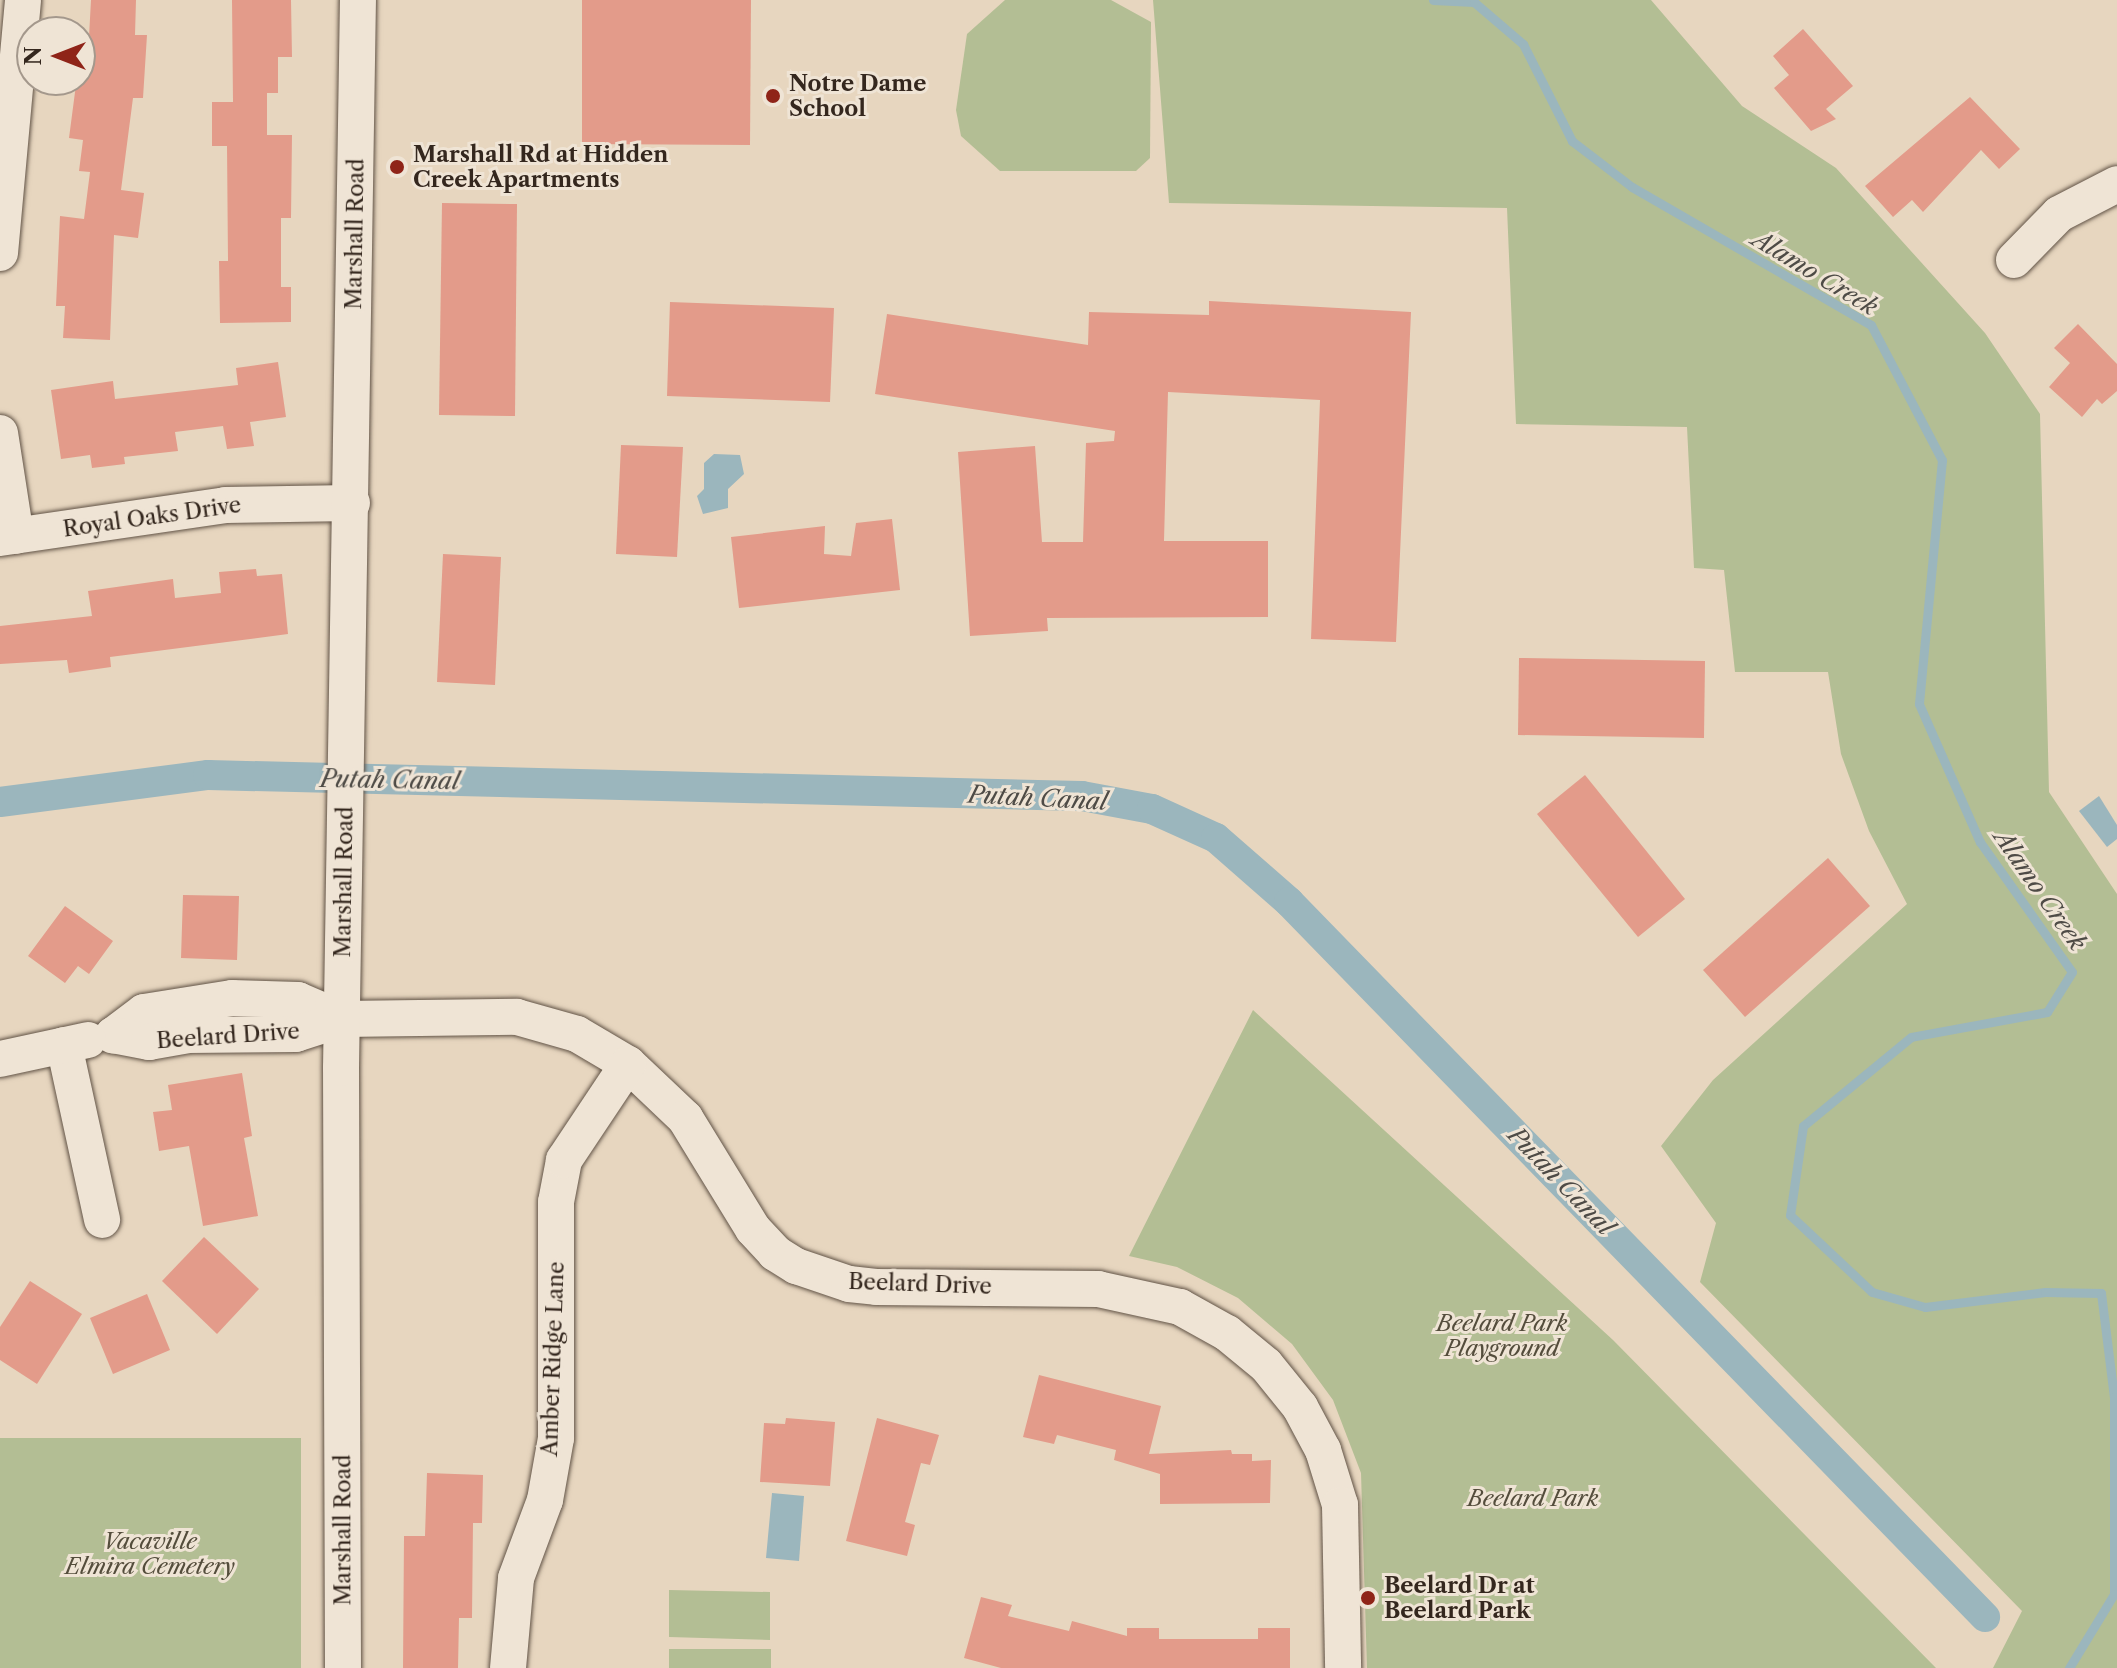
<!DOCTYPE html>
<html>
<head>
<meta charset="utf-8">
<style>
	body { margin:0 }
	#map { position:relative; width:2117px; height:1668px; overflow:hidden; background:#e7d6bf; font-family:"Libre Caslon Text",serif }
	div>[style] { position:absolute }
	.green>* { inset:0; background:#b3be94 }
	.water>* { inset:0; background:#9bb6bd }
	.stream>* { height:9px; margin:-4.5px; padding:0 4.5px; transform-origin:4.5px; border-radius:4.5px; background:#9bb6bd }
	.canal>* { height:30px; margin:-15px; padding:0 15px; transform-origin:15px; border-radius:15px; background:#9bb6bd }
	.building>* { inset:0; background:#e39b8a }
	.roads { filter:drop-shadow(0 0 2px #615346) drop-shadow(0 0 2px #615346) }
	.minor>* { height:36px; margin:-18px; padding:0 18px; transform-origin:18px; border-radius:18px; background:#efe4d5 }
	.dots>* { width:22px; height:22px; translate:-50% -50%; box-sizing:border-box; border:4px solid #efe4d5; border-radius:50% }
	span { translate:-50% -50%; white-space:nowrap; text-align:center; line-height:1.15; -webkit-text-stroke:6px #efe4d5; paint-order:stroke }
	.poi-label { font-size:22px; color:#34271e; font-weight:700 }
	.left { translate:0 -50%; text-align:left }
	.street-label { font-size:22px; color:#34271e }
	.park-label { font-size:22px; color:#544d3c; font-style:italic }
	.water-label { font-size:24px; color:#4e4b46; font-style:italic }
	.north { position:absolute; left:16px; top:16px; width:80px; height:80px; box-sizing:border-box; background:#efe4d5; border:2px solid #a4988c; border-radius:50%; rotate:270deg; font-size:22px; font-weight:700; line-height:32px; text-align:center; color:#34271e }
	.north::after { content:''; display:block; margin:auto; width:28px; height:36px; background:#8f2418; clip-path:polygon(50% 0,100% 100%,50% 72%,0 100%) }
</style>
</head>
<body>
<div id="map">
	<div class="green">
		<div style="clip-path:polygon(1005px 0,1111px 0,1151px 22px,1150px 158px,1136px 171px,1000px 171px,961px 136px,956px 110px,967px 34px)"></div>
		<div style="clip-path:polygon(1153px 0,1651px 0,1742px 106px,1836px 168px,1985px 333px,2040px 414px,2049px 792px,2117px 894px,2117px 1668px,1993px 1668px,2022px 1611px,1700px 1282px,1716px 1223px,1661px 1146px,1713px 1080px,1907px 904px,1869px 831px,1841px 754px,1828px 672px,1735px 672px,1724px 570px,1694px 568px,1687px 427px,1516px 424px,1507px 208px,1169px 203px)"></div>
		<div style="clip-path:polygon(1253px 1010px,1613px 1340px,1936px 1668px,1367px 1668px,1361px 1473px,1333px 1400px,1292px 1344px,1238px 1298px,1177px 1267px,1129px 1256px)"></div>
		<div style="clip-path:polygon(0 1438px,301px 1438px,301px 1668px,0 1668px)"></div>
		<div style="clip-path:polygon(669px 1590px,770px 1592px,770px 1640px,669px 1637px)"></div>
		<div style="clip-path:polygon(669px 1649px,771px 1649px,771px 1668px,669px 1668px)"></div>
	</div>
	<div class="water">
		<div style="clip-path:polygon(714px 454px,740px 455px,744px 474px,728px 489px,728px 508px,703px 514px,697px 496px,704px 489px,704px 463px)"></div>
		<div style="clip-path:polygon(2099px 796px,2117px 825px,2117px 839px,2107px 847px,2079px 811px)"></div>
		<div style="clip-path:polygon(772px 1493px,804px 1496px,799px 1561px,766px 1558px)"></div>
	</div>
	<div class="stream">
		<div style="left:1433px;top:0;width:41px;rotate:2.8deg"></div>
		<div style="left:1474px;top:2px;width:65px;rotate:40.6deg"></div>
		<div style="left:1523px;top:44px;width:109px;rotate:63.2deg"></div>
		<div style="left:1572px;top:141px;width:76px;rotate:37.5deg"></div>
		<div style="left:1632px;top:187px;width:276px;rotate:30deg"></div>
		<div style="left:1871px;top:325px;width:153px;rotate:62.3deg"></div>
		<div style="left:1942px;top:460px;width:245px;rotate:95.4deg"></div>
		<div style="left:1919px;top:704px;width:151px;rotate:66.2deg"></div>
		<div style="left:1980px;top:842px;width:159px;rotate:54.7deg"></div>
		<div style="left:2072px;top:972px;width:47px;rotate:122deg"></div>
		<div style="left:2047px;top:1012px;width:138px;rotate:169.6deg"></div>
		<div style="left:1911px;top:1037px;width:140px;rotate:140.5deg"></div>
		<div style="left:1803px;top:1126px;width:90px;rotate:98.3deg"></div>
		<div style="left:1790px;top:1215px;width:112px;rotate:43.2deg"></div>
		<div style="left:1872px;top:1292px;width:55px;rotate:15.8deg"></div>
		<div style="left:1925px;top:1307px;width:121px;rotate:-7.1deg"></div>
		<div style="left:2045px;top:1292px;width:56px;rotate:1deg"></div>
		<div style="left:2101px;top:1293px;width:105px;rotate:82.9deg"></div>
		<div style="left:2114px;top:1397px;width:197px;rotate:90deg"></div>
		<div style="left:2114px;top:1594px;width:87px;rotate:121.3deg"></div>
	</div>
	<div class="canal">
		<div style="left:0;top:802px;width:210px;rotate:-7.4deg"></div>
		<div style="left:208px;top:775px;width:874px;rotate:1.38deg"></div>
		<div style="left:1082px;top:796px;width:71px;rotate:10.5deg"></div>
		<div style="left:1152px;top:809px;width:70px;rotate:24.4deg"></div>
		<div style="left:1216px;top:838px;width:97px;rotate:41.2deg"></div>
		<div style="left:1289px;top:902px;width:998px;rotate:45.77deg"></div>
	</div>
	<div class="building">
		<div style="clip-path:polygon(91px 0,136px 0,135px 35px,147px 35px,143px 98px,133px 98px,121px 190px,144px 193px,138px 238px,114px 235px,110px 340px,63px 338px,65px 306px,56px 306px,60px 216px,84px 219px,90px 172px,79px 171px,83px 140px,69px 138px,80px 54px,88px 55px)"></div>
		<div style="clip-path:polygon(232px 0,291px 0,292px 57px,278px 57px,278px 93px,267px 93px,267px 135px,292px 135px,291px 218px,281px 218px,281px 287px,291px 287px,291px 322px,220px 323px,219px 261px,228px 261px,227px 146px,212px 146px,212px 102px,233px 102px)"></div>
		<div style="clip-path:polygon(582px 0,751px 0,750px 145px,582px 144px)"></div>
		<div style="clip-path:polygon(1803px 29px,1853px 86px,1826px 109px,1836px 119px,1811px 131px,1774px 88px,1789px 75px,1773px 56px)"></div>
		<div style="clip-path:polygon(1970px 97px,2020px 149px,1999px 169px,1981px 150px,1923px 212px,1912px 200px,1893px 217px,1865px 186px)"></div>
		<div style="clip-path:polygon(442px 203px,517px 204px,515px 416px,439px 415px)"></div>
		<div style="clip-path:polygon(1209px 301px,1411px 312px,1396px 642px,1311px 639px,1320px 400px,1168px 392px,1164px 541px,1268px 541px,1268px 617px,1047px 618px,1048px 631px,970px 636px,958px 452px,1035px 446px,1042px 542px,1083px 542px,1086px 443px,1114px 441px,1115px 431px,875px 394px,887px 314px,1088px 345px,1089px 312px,1209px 315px)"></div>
		<div style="clip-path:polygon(670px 302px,834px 308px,830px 402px,667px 396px)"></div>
		<div style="clip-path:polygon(2078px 324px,2117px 364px,2117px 391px,2102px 404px,2097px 399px,2082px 417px,2049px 387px,2070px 363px,2054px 348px)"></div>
		<div style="clip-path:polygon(278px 362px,286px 417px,250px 422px,254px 446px,227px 449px,223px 426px,175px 432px,178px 451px,124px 457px,125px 464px,92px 468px,90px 455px,61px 459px,51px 390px,113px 381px,115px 399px,238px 385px,236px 368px)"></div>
		<div style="clip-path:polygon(621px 445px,683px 447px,677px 557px,616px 554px)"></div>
		<div style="clip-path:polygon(892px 519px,900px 590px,739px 608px,731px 537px,825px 526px,824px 554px,851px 556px,856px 523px)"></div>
		<div style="clip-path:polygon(443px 554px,501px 557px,495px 685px,437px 682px)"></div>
		<div style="clip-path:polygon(256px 569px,257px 576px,282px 574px,288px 634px,110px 657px,111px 667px,69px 673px,67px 660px,0 664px,0 626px,92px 616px,88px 591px,173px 579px,175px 598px,221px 593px,219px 572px)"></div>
		<div style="clip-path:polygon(1519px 658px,1705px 661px,1704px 738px,1518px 735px)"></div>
		<div style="clip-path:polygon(1585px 775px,1685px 899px,1638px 937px,1537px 814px)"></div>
		<div style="clip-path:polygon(1828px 858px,1870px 906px,1745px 1017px,1703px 970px)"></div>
		<div style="clip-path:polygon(183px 895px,239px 896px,237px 960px,181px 958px)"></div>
		<div style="clip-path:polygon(65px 906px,113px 941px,89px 974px,78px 966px,65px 983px,28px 956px)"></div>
		<div style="clip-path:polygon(242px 1073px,252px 1136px,244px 1138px,258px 1216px,203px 1226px,189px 1146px,159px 1151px,153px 1112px,172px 1110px,168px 1085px)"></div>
		<div style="clip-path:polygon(204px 1237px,259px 1289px,217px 1334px,162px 1281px)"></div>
		<div style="clip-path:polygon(30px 1281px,82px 1314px,37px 1384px,0 1360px,0 1327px)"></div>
		<div style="clip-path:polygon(147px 1294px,170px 1350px,113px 1374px,90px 1318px)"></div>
		<div style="clip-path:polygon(1039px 1375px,1161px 1406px,1149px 1454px,1231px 1450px,1232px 1454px,1252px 1454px,1252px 1461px,1271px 1460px,1270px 1503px,1160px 1504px,1160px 1474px,1114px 1460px,1116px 1450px,1057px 1435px,1054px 1444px,1023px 1437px)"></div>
		<div style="clip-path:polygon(786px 1418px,835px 1422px,830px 1486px,760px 1482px,764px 1423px,785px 1424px)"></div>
		<div style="clip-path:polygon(877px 1418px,939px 1435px,930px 1465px,921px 1463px,905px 1522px,915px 1525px,907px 1556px,846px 1541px)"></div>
		<div style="clip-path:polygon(427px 1473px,483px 1475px,482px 1523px,473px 1523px,472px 1618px,459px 1618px,458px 1668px,403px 1668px,404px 1536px,425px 1536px)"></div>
		<div style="clip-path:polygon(981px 1597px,1012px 1605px,1008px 1616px,1069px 1631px,1072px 1621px,1127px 1636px,1127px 1628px,1159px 1628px,1159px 1639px,1258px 1639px,1258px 1628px,1290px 1628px,1290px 1668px,1001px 1668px,964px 1658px)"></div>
	</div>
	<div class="roads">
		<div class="minor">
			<div style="left:0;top:253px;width:254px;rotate:-84.8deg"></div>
			<div style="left:2014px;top:260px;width:64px;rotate:-45.6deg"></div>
			<div style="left:2059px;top:214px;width:65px;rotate:-27.3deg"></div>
			<div style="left:0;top:433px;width:104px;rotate:81.2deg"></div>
			<div style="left:0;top:538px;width:227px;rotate:-8.3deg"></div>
			<div style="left:225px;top:505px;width:127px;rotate:-0.9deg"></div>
			<div style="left:342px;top:1019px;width:48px;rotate:-156.6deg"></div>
			<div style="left:298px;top:1000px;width:66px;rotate:-178.3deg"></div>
			<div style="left:232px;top:998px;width:89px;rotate:171deg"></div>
			<div style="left:144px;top:1012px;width:39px;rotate:143deg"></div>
			<div style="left:113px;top:1035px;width:37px;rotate:11deg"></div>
			<div style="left:149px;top:1042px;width:39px;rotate:-10deg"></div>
			<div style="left:187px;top:1035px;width:109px;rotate:-0.5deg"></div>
			<div style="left:296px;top:1034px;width:48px;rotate:-18.1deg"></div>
			<div style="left:342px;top:1019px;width:175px;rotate:-0.7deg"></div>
			<div style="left:517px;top:1017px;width:62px;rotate:15.8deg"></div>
			<div style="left:577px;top:1034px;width:59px;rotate:30.5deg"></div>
			<div style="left:628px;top:1064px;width:79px;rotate:43.5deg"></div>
			<div style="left:685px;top:1118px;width:130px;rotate:58.5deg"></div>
			<div style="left:753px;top:1229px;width:33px;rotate:47deg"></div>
			<div style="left:775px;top:1253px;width:25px;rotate:32deg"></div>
			<div style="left:796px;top:1266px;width:56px;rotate:18.8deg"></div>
			<div style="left:849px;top:1284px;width:27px;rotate:6deg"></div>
			<div style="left:876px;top:1287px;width:222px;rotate:0.5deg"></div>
			<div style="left:1098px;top:1289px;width:84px;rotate:12.4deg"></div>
			<div style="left:1180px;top:1307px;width:54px;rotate:29deg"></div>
			<div style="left:1227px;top:1333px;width:50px;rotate:39.4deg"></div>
			<div style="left:1266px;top:1365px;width:54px;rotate:51deg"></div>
			<div style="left:1300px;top:1407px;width:49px;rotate:61.9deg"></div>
			<div style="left:1323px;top:1450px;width:58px;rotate:72.8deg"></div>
			<div style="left:1340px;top:1505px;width:163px;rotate:88.9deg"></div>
			<div style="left:64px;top:1045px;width:179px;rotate:77.7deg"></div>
			<div style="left:0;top:1059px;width:90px;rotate:-12.2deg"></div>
			<div style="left:343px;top:1668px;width:600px;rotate:-90.19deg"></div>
			<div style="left:341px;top:1068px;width:1068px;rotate:-89.09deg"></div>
			<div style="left:508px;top:1668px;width:90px;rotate:-84.9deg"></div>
			<div style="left:516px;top:1578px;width:83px;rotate:-69.6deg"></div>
			<div style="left:545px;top:1500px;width:63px;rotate:-79.9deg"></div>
			<div style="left:556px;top:1438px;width:236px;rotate:-90deg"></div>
			<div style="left:556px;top:1202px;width:43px;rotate:-79.2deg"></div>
			<div style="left:564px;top:1160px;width:115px;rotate:-56.3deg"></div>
		</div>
	</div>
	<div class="dots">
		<div style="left:773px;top:96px;background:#8f2418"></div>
		<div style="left:397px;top:167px;background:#8f2418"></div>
		<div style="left:1368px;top:1598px;background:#8f2418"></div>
	</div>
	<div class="poi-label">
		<span class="left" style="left:789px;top:96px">Notre Dame<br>School</span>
		<span class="left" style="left:413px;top:167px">Marshall Rd at Hidden<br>Creek Apartments</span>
		<span class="left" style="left:1384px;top:1598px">Beelard Dr at<br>Beelard Park</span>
	</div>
	<div class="street-label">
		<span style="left:355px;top:234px;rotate:-89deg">Marshall Road</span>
		<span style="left:152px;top:517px;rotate:-8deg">Royal Oaks Drive</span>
		<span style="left:344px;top:882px;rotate:-89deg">Marshall Road</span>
		<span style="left:228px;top:1036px;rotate:-4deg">Beelard Drive</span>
		<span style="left:920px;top:1284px;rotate:2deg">Beelard Drive</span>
		<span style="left:553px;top:1359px;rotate:-88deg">Amber Ridge Lane</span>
		<span style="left:343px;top:1530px;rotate:-90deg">Marshall Road</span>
	</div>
	<div class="park-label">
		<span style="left:1502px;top:1336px">Beelard Park<br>Playground</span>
		<span style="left:1533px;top:1499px">Beelard Park</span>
		<span style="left:150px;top:1554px">Vacaville<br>Elmira Cemetery</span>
	</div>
	<div class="water-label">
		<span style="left:1815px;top:273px;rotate:31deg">Alamo Creek</span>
		<span style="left:390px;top:780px;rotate:1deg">Putah Canal</span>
		<span style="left:1038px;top:798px;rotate:3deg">Putah Canal</span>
		<span style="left:2040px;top:890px;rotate:55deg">Alamo Creek</span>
		<span style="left:1561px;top:1181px;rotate:46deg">Putah Canal</span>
	</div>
	<div class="north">N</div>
</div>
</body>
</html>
